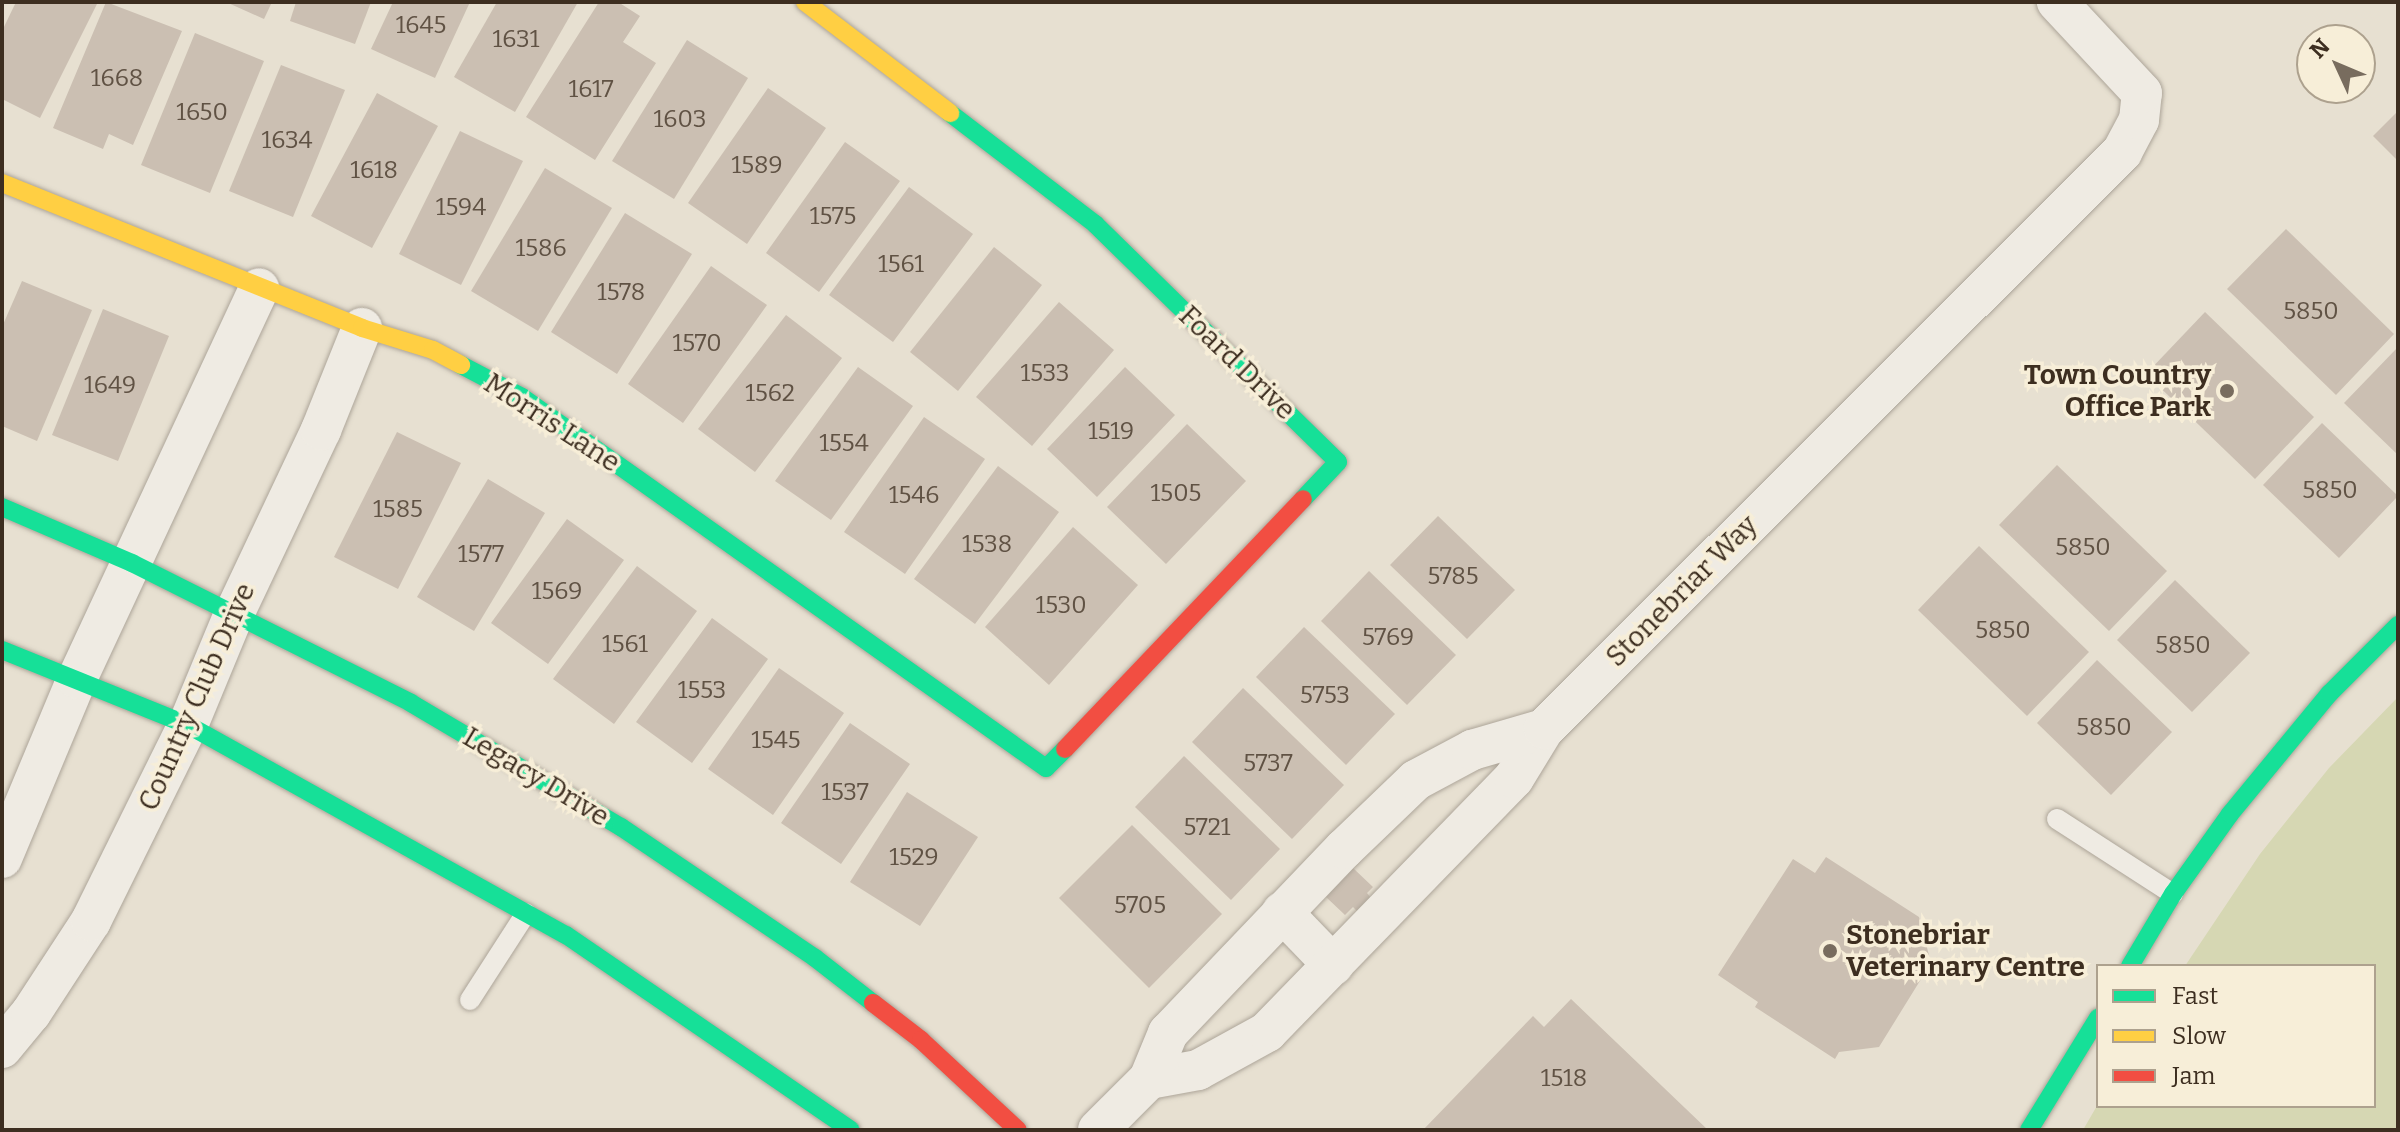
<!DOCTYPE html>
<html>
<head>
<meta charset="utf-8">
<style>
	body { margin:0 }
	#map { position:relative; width:2400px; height:1132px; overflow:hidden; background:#e7e0d1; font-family:Bitter,serif }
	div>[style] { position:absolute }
	.green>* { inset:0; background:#d6d7b3 }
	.building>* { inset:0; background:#cbbfb2 }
	.roads { filter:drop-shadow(0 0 2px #ada599) drop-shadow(0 0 2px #ada599) }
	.lane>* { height:20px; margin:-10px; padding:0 10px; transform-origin:10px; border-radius:10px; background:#efebe3 }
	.street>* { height:40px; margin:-20px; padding:0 20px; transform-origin:20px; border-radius:20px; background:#efebe3 }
	.fast>* { height:18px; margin:-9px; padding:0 9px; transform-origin:9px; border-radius:9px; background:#16e098 }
	.slow>* { height:18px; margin:-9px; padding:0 9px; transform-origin:9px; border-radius:9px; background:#ffcf43 }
	.jam>* { height:18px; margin:-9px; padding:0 9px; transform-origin:9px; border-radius:9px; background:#f24e42 }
	.dots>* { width:22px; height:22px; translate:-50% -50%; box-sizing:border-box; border:4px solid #f7eed8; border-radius:50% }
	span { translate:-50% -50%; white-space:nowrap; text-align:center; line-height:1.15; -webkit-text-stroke:7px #f7eed8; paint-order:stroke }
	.number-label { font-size:24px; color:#605244 }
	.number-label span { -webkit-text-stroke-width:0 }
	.street-label { font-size:28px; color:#3d2e20 }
	.poi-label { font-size:28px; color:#3d2e20; font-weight:700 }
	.right { translate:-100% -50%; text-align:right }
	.left { translate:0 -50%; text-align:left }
	.frame { position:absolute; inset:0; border:4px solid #3d2e20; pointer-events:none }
	.legend { position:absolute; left:2096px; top:964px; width:280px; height:144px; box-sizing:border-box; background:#f7eed8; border:2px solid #ada18e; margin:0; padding:10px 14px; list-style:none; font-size:24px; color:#3d2e20 }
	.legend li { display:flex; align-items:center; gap:16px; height:40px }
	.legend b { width:40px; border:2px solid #ada18e }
	.north { position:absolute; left:2296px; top:24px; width:80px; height:80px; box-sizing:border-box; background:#f7eed8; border:2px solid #ada18e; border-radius:50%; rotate:314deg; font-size:22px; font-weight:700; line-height:32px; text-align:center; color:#3d2e20 }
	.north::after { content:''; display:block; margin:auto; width:28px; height:36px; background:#786c5e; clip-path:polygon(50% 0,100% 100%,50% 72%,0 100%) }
</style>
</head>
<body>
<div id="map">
	<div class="green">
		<div style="clip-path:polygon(2398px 697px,2398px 1130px,2083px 1130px,2098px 1104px,2374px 1106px,2374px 966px,2185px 966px,2260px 854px,2329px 768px)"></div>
	</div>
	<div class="building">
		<div style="clip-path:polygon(16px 2px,98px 2px,40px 118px,2px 99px,2px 31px)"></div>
		<div style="clip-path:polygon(106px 2px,182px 31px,133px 145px,109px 134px,103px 149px,53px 128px)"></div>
		<div style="clip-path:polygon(226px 2px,272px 2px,264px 19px)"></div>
		<div style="clip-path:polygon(296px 2px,371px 2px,355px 44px,290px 21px)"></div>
		<div style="clip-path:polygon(393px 2px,470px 2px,435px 78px,371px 49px)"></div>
		<div style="clip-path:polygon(497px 2px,578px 2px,515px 112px,454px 77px)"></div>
		<div style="clip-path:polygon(599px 2px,618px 2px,640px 16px,623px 42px,656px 63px,595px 160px,526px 117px)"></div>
		<div style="clip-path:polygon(195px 33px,264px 61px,210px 193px,141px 165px)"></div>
		<div style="clip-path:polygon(687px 40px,748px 78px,674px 199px,612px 161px)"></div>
		<div style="clip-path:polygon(281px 65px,345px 90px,293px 217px,229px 191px)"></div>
		<div style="clip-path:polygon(768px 88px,826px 128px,747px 244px,688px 203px)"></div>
		<div style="clip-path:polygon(377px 93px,438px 126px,372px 248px,311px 216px)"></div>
		<div style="clip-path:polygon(2398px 111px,2398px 161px,2373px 136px)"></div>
		<div style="clip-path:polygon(460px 131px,523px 161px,461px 285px,399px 254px)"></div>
		<div style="clip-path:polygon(845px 142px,900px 181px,819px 292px,766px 253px)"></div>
		<div style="clip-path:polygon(545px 168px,612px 208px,538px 331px,471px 291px)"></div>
		<div style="clip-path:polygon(909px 187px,973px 234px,893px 342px,829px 295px)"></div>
		<div style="clip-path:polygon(625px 213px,692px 254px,617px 374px,551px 332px)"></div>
		<div style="clip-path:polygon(2286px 229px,2394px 334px,2336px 395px,2227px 289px)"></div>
		<div style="clip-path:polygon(994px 247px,1042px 285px,958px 391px,910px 352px)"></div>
		<div style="clip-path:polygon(711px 266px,767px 305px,683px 423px,628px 384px)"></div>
		<div style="clip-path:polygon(22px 281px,92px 310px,37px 441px,2px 426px,2px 327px)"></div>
		<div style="clip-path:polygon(1059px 302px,1114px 350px,1032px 446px,976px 397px)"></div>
		<div style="clip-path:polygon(103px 309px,169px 336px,118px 461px,52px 435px)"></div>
		<div style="clip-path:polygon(2205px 312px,2314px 417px,2255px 479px,2146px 374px)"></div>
		<div style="clip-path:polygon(786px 315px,842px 358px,755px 472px,698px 429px)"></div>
		<div style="clip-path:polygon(2398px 347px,2398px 455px,2344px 403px)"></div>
		<div style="clip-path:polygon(858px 367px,913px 406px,831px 520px,775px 481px)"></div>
		<div style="clip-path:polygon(1125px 367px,1175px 415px,1097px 497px,1047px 449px)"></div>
		<div style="clip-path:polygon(924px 417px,985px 459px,905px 574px,844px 532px)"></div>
		<div style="clip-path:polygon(2322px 423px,2398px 496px,2339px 558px,2263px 485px)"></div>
		<div style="clip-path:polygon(1187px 424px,1246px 481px,1166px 564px,1107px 507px)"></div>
		<div style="clip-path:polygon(397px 432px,461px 463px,398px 589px,334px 557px)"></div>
		<div style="clip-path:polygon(2057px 465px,2167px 571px,2109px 631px,1999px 525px)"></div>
		<div style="clip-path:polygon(998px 466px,1059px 512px,975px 624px,914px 579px)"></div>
		<div style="clip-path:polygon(488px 479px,545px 513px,474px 631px,417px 597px)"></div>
		<div style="clip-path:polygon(1438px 516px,1515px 590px,1467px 639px,1390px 565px)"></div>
		<div style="clip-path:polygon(567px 519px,624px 560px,548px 664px,491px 623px)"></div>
		<div style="clip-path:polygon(1073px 527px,1138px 585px,1049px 685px,985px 627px)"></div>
		<div style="clip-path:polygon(1979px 546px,2089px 652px,2027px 716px,1918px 610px)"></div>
		<div style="clip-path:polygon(637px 566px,697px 611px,614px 724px,553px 679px)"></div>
		<div style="clip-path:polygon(1369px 571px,1456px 655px,1407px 705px,1321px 621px)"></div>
		<div style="clip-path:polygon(2175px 580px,2250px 653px,2192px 712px,2117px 640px)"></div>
		<div style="clip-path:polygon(712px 618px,768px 659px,692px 763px,636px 722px)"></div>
		<div style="clip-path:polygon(1304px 627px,1395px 714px,1346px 765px,1256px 677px)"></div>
		<div style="clip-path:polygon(2097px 660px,2172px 732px,2111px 795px,2037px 723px)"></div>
		<div style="clip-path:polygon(779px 668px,844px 713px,773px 815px,708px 769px)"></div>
		<div style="clip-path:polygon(1243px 688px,1344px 785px,1292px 839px,1192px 742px)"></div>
		<div style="clip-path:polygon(850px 723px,910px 764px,841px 864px,781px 823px)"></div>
		<div style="clip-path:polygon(1184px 756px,1280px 849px,1231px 900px,1135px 807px)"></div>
		<div style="clip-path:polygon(907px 792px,978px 837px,920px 926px,850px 882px)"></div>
		<div style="clip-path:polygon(1132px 825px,1222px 914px,1149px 988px,1059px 898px)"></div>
		<div style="clip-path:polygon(1826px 857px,1919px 917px,1931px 963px,1879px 1047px,1839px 1052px,1835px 1059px,1755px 1007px,1758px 1002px,1718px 975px,1793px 859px,1815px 873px)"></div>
		<div style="clip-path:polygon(1353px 868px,1373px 887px,1367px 893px,1371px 898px,1358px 912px,1353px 907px,1345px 915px,1326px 897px)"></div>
		<div style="clip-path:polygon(1571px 999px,1708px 1130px,1423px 1130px,1533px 1016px,1544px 1027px)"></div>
	</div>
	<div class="roads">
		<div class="lane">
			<div style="left:2057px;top:819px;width:138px;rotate:32.9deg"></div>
			<div style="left:470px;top:1000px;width:103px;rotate:-57.2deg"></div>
		</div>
		<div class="street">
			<div style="left:2px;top:858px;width:194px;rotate:-67.3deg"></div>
			<div style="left:77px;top:679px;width:431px;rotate:-65deg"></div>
			<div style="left:1282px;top:912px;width:74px;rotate:46.1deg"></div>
			<div style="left:2px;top:1048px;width:45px;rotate:-50.4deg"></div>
			<div style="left:31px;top:1013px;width:110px;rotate:-56.9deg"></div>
			<div style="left:91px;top:921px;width:219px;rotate:-63.7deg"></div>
			<div style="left:188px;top:725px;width:120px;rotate:-67.5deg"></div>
			<div style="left:234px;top:614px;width:204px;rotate:-64.7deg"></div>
			<div style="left:321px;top:430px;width:110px;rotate:-68.1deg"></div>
			<div style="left:1149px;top:1079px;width:50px;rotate:-10.4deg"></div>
			<div style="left:1198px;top:1070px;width:79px;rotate:-28.8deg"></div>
			<div style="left:1267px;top:1032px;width:354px;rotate:-45.8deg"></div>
			<div style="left:1514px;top:778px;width:57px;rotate:-58.5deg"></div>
			<div style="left:1098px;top:1130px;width:72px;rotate:-45deg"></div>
			<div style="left:1149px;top:1079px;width:50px;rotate:-67.6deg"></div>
			<div style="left:1168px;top:1033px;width:255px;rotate:-46.3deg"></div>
			<div style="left:1344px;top:849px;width:100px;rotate:-43.8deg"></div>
			<div style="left:1416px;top:780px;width:64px;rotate:-28.2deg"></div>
			<div style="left:1472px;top:750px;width:75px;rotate:-16.3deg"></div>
			<div style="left:1544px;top:729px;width:817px;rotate:-44.95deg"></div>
			<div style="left:2122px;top:152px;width:36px;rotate:-62deg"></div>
			<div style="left:2139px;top:120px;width:27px;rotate:-84deg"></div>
			<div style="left:2142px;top:93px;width:125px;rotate:-133deg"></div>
		</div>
		<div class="fast">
			<div style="left:950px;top:113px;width:183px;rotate:37.4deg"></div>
			<div style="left:1095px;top:224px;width:340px;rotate:44.4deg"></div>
			<div style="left:1338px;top:462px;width:51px;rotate:133.4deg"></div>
			<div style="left:461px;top:365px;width:69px;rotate:27.7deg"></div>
			<div style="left:522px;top:397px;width:642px;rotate:35.3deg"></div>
			<div style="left:1046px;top:768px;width:27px;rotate:-45deg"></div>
			<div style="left:2px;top:507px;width:142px;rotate:23.3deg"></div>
			<div style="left:132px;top:563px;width:312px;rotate:26.6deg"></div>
			<div style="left:411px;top:703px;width:244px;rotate:30.6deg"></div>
			<div style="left:621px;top:827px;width:234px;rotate:34deg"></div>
			<div style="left:815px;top:958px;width:73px;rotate:37.8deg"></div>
			<div style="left:2px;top:650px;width:201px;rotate:22deg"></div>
			<div style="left:188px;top:725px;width:432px;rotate:29.1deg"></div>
			<div style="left:566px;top:935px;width:345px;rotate:34.4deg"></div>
			<div style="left:2130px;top:966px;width:84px;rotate:-59.2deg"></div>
			<div style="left:2173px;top:894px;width:98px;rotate:-54.5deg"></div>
			<div style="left:2230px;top:814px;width:156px;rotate:-50.5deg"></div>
			<div style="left:2329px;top:694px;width:98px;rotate:-45deg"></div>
			<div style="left:2029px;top:1130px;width:132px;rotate:-58.4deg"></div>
		</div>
		<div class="slow">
			<div style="left:805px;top:2px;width:183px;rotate:37.4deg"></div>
			<div style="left:2px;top:183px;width:388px;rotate:21.9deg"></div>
			<div style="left:362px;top:328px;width:74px;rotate:17.2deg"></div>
			<div style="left:433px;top:350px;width:32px;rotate:28deg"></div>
		</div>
		<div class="jam">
			<div style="left:1065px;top:749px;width:345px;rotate:-46.4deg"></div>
			<div style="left:873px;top:1003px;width:61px;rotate:37.6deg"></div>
			<div style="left:921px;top:1040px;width:132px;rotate:42.9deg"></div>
		</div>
	</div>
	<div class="dots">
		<div style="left:2227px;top:391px;background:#786c5e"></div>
		<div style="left:1830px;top:951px;background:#786c5e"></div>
	</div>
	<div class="number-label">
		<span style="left:421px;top:26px">1645</span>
		<span style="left:516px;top:40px">1631</span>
		<span style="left:117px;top:79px">1668</span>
		<span style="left:591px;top:90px">1617</span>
		<span style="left:202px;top:113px">1650</span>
		<span style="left:680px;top:120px">1603</span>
		<span style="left:287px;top:141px">1634</span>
		<span style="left:757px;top:166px">1589</span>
		<span style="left:374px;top:171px">1618</span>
		<span style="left:461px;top:208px">1594</span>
		<span style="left:833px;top:217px">1575</span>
		<span style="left:541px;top:249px">1586</span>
		<span style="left:901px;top:265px">1561</span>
		<span style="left:621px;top:293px">1578</span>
		<span style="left:2311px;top:312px">5850</span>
		<span style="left:697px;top:344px">1570</span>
		<span style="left:1045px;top:374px">1533</span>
		<span style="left:110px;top:386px">1649</span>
		<span style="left:770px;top:394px">1562</span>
		<span style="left:1111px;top:432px">1519</span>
		<span style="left:844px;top:444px">1554</span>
		<span style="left:2330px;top:491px">5850</span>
		<span style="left:1176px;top:494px">1505</span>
		<span style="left:914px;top:496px">1546</span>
		<span style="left:398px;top:510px">1585</span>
		<span style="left:987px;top:545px">1538</span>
		<span style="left:2083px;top:548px">5850</span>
		<span style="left:481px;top:555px">1577</span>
		<span style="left:1453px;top:577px">5785</span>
		<span style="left:557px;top:592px">1569</span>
		<span style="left:1061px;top:606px">1530</span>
		<span style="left:2003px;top:631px">5850</span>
		<span style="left:1388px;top:638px">5769</span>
		<span style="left:625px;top:645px">1561</span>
		<span style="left:2183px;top:646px">5850</span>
		<span style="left:702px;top:691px">1553</span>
		<span style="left:1325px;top:696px">5753</span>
		<span style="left:2104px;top:728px">5850</span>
		<span style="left:776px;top:741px">1545</span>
		<span style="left:1268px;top:764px">5737</span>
		<span style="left:845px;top:793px">1537</span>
		<span style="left:1207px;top:828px">5721</span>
		<span style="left:914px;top:858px">1529</span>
		<span style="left:1140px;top:906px">5705</span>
		<span style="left:1564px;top:1079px">1518</span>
	</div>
	<div class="street-label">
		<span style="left:1237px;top:363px;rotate:44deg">Foard Drive</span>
		<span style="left:552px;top:423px;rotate:33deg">Morris Lane</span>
		<span style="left:1682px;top:591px;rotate:-45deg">Stonebriar Way</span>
		<span style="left:197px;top:697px;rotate:-66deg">Country Club Drive</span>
		<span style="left:536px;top:777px;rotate:31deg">Legacy Drive</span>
	</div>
	<div class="poi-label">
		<span class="right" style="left:2211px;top:391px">Town Country<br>Office Park</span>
		<span class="left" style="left:1846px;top:951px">Stonebriar<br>Veterinary Centre</span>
	</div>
	<div class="frame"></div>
	<ul class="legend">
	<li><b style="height:10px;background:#16e098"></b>Fast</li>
	<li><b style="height:10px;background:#ffcf43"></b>Slow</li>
	<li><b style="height:10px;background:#f24e42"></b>Jam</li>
	</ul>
	<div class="north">N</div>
</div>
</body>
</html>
